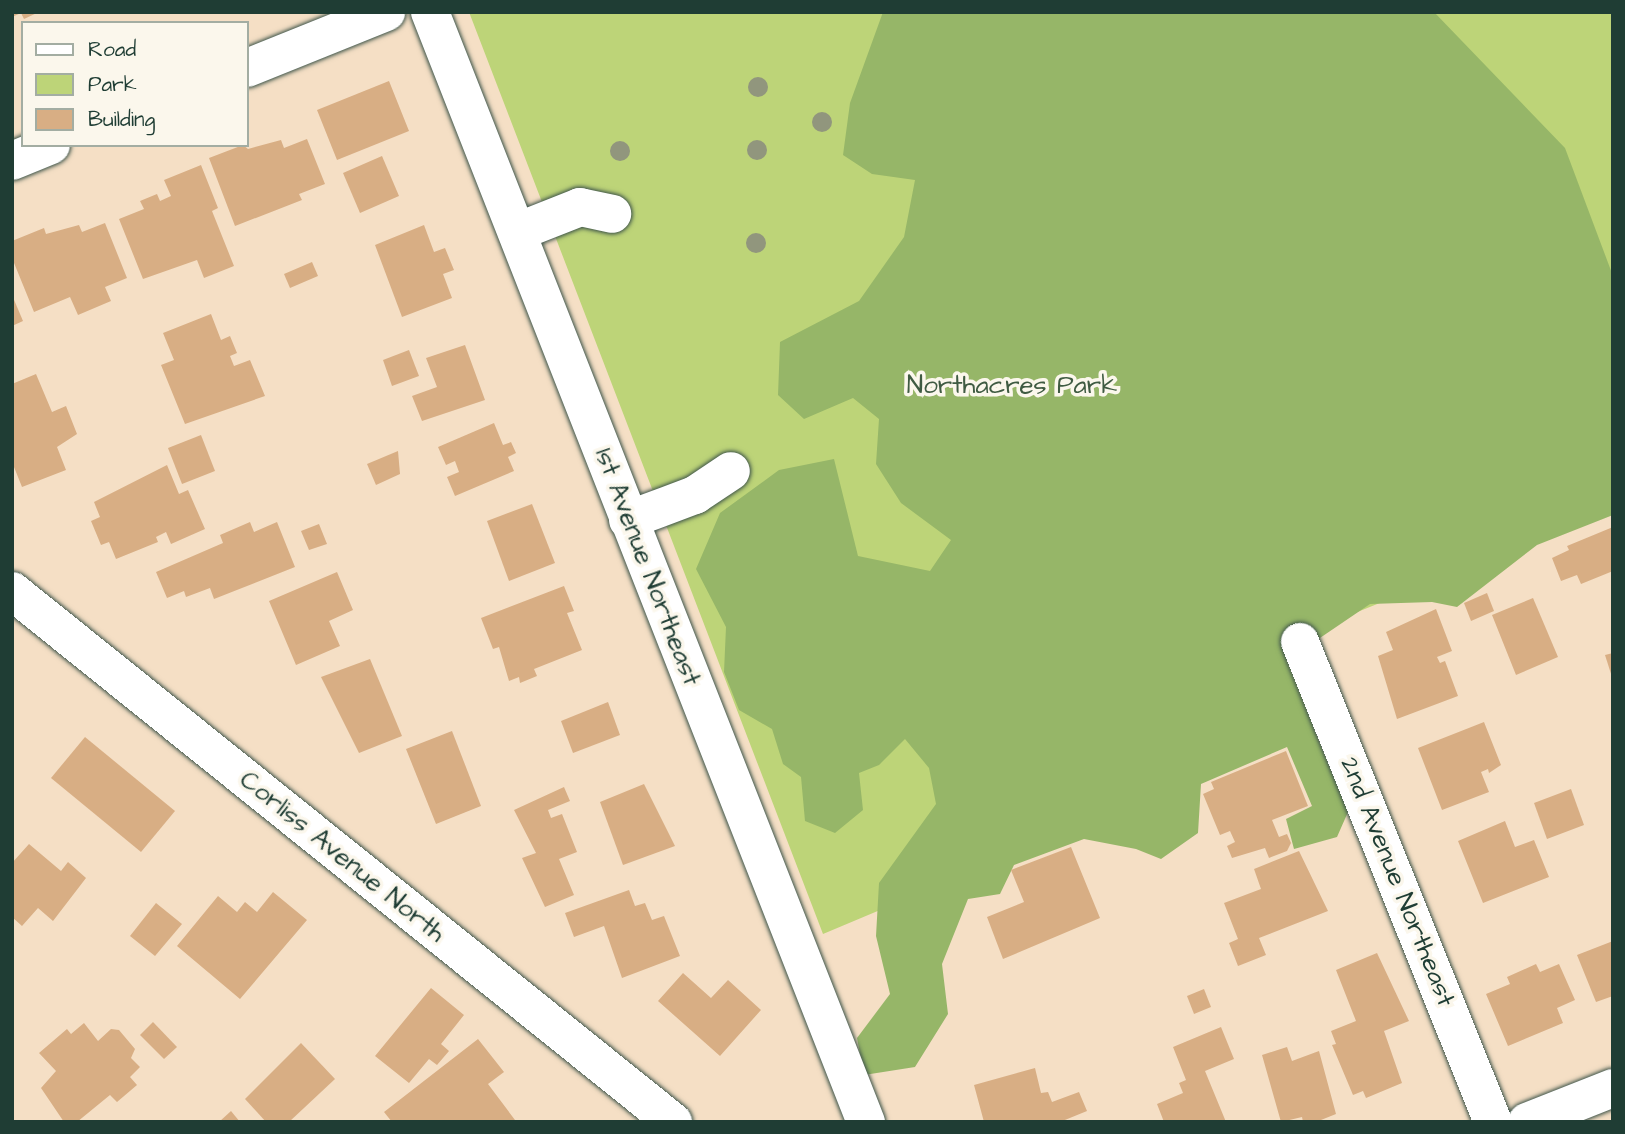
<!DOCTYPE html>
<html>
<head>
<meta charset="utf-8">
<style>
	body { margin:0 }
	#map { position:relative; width:1625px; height:1134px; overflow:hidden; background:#f5dfc5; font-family:"Architects Daughter",sans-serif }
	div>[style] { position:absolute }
	.green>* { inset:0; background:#bdd478 }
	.forest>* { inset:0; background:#96b668 }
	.building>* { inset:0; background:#d8ae84 }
	.roads { filter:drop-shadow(0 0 2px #3f554a) drop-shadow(0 0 2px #3f554a) }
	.minor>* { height:38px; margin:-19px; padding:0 19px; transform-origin:19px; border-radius:19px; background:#fff }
	.trees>* { width:20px; height:20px; margin:-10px; border-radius:50%; background:#91967d }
	span { translate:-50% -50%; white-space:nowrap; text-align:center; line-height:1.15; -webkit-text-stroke:7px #fbf7ec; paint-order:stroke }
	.park-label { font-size:26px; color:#3f5b42 }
	.street-label { font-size:26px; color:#1f3d34 }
	.frame { position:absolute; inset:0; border:14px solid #1f3d34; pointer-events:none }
	.legend { position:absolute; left:21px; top:21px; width:228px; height:126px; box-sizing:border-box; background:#fbf7ec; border:2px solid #a3ada2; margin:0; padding:9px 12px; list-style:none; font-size:21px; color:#1f3d34 }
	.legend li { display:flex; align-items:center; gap:14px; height:35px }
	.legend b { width:35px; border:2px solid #a3ada2 }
</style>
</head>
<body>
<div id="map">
	<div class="green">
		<div style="clip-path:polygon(469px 12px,1613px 12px,1613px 509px,1283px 642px,1318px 726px,823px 934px)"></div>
	</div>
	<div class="forest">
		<div style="clip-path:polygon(883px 12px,1434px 12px,1565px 148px,1613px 276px,1613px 515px,1537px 545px,1457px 607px,1432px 602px,1370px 604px,1286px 661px,1348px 812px,1337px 837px,1294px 849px,1286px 819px,1312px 806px,1287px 747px,1201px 784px,1198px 833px,1161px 859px,1136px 849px,1084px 839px,1014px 865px,1000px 894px,968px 899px,942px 964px,948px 1014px,915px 1067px,864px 1075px,857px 1038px,890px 994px,876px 936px,879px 883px,936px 804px,929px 768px,905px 739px,879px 765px,859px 773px,863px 810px,835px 833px,805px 821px,801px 777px,783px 764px,772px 729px,739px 710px,724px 672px,726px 627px,696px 569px,720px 513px,779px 470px,834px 459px,858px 556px,930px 571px,951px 540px,901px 503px,876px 464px,879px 419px,853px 398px,804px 419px,778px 395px,780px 342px,859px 301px,904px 237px,915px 180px,872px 174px,843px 155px,850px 103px)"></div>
	</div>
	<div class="building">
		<div style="clip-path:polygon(12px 12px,39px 12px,24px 19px,21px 13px,12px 17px)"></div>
		<div style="clip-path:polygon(389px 81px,409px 131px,337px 160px,317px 110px)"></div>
		<div style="clip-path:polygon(307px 139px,325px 184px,299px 194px,302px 200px,235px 226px,209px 158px,243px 145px,248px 149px,281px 140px,284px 148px)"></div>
		<div style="clip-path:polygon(382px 156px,399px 196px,360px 213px,343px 173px)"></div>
		<div style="clip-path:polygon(201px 165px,218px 208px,212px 211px,234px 266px,204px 278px,197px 260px,143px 279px,119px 219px,144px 209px,140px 201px,157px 194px,160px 201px,171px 196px,164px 180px)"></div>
		<div style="clip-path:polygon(105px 223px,127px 278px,105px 287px,111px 301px,78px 315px,70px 297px,34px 312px,12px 258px,12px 241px,44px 228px,46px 234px,79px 225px,82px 232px)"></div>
		<div style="clip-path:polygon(424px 225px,434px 252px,445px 248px,454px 270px,443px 274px,452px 298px,402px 317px,375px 245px)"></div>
		<div style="clip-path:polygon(312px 262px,318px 276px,290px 288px,284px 274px)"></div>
		<div style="clip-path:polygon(12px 295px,23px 321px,12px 326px)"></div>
		<div style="clip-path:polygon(211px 314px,221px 340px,230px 336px,237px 353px,230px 356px,234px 366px,250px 360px,265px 396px,185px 424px,161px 365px,174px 360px,163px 333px)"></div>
		<div style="clip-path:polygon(465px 345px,485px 400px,422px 421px,412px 396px,437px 387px,426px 358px)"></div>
		<div style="clip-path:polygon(409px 350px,419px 376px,392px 386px,383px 360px)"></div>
		<div style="clip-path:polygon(36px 374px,52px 412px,66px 406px,77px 434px,57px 447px,66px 470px,22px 487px,12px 462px,12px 384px)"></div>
		<div style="clip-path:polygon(494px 423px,503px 445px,511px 442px,516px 453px,508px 457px,514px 471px,455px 496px,447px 477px,459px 472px,455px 461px,446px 465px,438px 447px)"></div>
		<div style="clip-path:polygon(201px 435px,215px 471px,182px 484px,168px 448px)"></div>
		<div style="clip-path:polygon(398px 451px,400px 474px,376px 485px,367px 464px)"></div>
		<div style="clip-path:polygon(167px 465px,179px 494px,188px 490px,205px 529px,171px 544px,166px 532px,156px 537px,158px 542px,116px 559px,109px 542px,101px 545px,91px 521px,100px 517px,94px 502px)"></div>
		<div style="clip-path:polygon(532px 504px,555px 563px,509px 581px,487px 521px)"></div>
		<div style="clip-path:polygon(250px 522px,254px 532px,277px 522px,295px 567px,214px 599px,210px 588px,186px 597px,184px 591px,167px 598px,156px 572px,223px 543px,220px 535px)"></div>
		<div style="clip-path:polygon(319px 524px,327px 544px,309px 550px,301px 531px)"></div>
		<div style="clip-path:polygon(1613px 527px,1613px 571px,1581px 584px,1577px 575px,1561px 581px,1552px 558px,1569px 550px,1567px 546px)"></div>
		<div style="clip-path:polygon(337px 572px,353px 610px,329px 621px,340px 646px,296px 665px,269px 601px)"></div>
		<div style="clip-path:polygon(564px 586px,574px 611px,567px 613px,582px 650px,534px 669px,537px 676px,520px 683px,519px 677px,509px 681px,499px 647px,493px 649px,481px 618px)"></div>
		<div style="clip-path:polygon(1487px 593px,1494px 611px,1471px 621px,1464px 603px)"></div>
		<div style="clip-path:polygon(1533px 598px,1558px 657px,1516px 675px,1492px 615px)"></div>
		<div style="clip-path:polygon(1436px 609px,1452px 651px,1437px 657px,1440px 663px,1445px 661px,1458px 696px,1397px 719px,1378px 656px,1393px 650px,1386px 632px)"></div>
		<div style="clip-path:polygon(1613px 653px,1613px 677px,1612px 677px,1605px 655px)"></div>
		<div style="clip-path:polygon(370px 659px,402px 736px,359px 753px,321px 677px)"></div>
		<div style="clip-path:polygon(608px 702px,620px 735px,573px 753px,561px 721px)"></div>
		<div style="clip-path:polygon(1484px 722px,1501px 765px,1489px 773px,1488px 769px,1481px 772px,1489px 792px,1442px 810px,1418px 748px)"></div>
		<div style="clip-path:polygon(452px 731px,481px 806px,436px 824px,406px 749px)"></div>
		<div style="clip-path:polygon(85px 737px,175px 811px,141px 852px,51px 778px)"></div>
		<div style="clip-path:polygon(1286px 751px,1308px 806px,1272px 820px,1279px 837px,1287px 834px,1291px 843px,1287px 851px,1269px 858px,1265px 848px,1232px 858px,1227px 846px,1235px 842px,1230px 831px,1220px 835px,1203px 794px,1214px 789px,1211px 782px)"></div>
		<div style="clip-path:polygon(644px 784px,675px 846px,623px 865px,600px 802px)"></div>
		<div style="clip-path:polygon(564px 787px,570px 801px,548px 810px,551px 818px,562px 814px,577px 852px,559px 859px,574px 895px,545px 907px,522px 858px,536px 853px,514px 810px)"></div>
		<div style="clip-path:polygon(1571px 789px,1584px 825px,1547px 839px,1534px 803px)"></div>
		<div style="clip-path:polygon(1505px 821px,1515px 847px,1534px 840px,1549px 877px,1483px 903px,1458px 841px)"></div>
		<div style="clip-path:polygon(29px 844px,61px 871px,68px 862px,86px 878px,53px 921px,38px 908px,22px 926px,12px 917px,12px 863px)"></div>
		<div style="clip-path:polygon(1071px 847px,1100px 918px,1003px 959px,987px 917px,1024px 902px,1011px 870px)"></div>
		<div style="clip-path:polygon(1299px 851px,1328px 911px,1259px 938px,1266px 955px,1238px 966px,1229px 943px,1238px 939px,1224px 903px,1261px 889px,1254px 869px)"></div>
		<div style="clip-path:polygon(629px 890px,635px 906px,645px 903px,652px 920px,664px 916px,680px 956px,622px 978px,604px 926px,574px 937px,565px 913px)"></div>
		<div style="clip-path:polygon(273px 892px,307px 920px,240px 999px,177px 946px,218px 896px,237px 912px,245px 902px,257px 912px)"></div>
		<div style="clip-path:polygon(156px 903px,182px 924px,155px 956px,130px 936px)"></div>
		<div style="clip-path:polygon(1613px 941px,1613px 996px,1596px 1002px,1577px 955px)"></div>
		<div style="clip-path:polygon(1377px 953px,1409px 1021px,1384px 1031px,1402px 1083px,1366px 1098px,1363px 1091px,1353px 1095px,1332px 1045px,1336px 1044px,1331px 1031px,1356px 1021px,1336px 970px)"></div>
		<div style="clip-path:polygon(1536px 964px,1540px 972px,1559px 964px,1575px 1000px,1557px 1008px,1563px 1023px,1508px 1046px,1486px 994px,1510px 984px,1507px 977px)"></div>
		<div style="clip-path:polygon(683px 973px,711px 998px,728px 980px,761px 1010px,720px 1056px,658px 1001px)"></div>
		<div style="clip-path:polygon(431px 988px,464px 1015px,441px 1044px,449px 1051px,437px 1065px,429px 1059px,409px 1083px,375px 1056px)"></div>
		<div style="clip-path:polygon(1204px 989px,1211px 1007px,1194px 1014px,1187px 996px)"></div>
		<div style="clip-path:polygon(153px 1022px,177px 1047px,164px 1059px,140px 1035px)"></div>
		<div style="clip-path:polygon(84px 1023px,98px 1041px,111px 1029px,119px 1030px,135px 1049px,131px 1058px,140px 1067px,130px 1077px,137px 1085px,117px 1102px,110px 1095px,77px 1122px,64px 1122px,41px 1088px,56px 1071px,39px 1053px,67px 1029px,71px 1034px)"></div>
		<div style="clip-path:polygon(1221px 1027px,1234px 1059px,1205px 1071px,1226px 1122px,1164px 1122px,1157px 1104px,1183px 1093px,1179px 1083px,1186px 1080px,1173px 1047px)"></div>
		<div style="clip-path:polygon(478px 1039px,504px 1072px,488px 1084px,515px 1120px,392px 1122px,384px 1112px)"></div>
		<div style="clip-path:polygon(301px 1043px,335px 1079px,289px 1122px,266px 1122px,245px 1099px)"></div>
		<div style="clip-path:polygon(1287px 1047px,1292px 1061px,1319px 1051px,1336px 1114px,1316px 1122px,1303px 1122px,1302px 1117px,1281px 1122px,1262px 1055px)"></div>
		<div style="clip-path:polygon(1035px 1068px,1041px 1093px,1048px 1092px,1052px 1102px,1079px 1092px,1087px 1111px,1060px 1122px,984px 1122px,974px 1085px)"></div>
		<div style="clip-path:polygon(231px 1111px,240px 1122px,219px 1122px)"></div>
	</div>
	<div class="roads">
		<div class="minor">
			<div style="left:430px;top:12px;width:1193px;rotate:68.56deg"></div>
			<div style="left:247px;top:68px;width:150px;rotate:-21.9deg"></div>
			<div style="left:12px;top:161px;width:42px;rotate:-22.3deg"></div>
			<div style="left:517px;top:232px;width:68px;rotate:-21.6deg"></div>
			<div style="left:580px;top:207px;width:33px;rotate:12deg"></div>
			<div style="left:628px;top:520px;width:72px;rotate:-20.5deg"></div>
			<div style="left:695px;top:495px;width:43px;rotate:-33.7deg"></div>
			<div style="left:12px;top:591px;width:848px;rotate:38.78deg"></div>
			<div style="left:1300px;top:642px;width:517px;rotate:68.1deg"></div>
			<div style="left:1527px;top:1122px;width:92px;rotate:-21.6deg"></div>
		</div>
	</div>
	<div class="trees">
		<div style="left:758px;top:87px"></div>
		<div style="left:822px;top:122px"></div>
		<div style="left:757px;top:150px"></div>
		<div style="left:620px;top:151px"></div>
		<div style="left:756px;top:243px"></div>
	</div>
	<div class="park-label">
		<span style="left:1012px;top:386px">Northacres Park</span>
	</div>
	<div class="street-label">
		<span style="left:647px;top:567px;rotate:69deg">1st Avenue Northeast</span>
		<span style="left:342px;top:857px;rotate:39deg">Corliss Avenue North</span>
		<span style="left:1397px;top:882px;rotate:68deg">2nd Avenue Northeast</span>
	</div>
	<div class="frame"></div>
	<ul class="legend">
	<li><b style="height:9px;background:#fff"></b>Road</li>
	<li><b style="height:19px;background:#bdd478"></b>Park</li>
	<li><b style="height:19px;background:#d8ae84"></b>Building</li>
	</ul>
</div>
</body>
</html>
